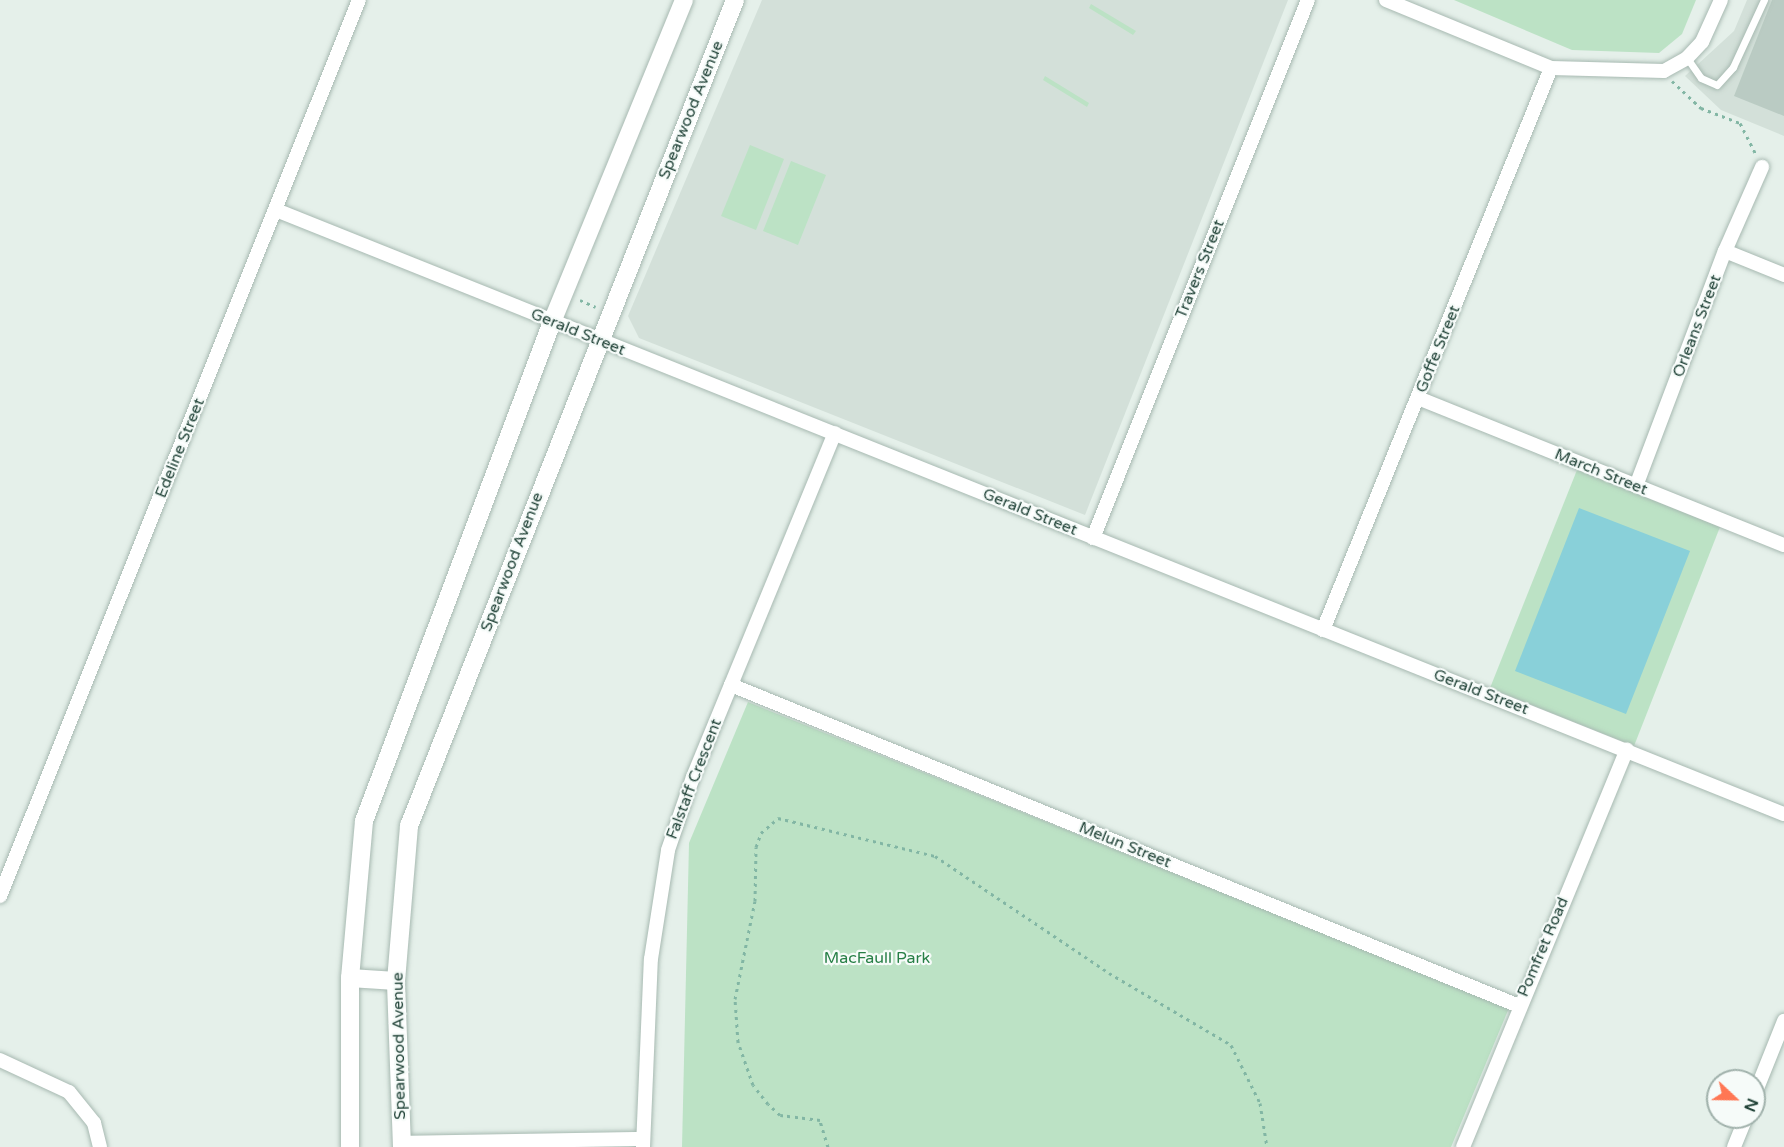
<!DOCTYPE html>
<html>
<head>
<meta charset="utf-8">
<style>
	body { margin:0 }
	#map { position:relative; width:1784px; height:1147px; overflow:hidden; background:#e5f0ea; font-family:"Varela Round",sans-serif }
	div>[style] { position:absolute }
	.built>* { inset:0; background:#d3e0d9 }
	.green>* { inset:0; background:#bce2c5 }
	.water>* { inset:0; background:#89d0d9 }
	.building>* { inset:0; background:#bacbc3 }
	.path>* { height:3px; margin-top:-1.5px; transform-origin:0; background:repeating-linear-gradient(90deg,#82b6a4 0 3px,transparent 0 7.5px) }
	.roads { filter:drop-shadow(0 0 2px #a7b9b1) drop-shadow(0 0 2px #a7b9b1) }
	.service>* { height:7px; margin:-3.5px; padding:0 3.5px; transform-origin:3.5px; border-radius:3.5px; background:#fff }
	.minor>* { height:14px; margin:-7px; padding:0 7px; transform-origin:7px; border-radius:7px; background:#fff }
	.secondary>* { height:18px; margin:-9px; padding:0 9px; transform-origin:9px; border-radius:9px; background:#fff }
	span { translate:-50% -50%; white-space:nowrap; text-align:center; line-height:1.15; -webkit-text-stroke:4.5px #f6fbf9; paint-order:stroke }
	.street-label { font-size:16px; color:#224439 }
	.park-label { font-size:16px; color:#277f46 }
	.north { position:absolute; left:1706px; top:1069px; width:60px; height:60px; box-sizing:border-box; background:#f6fbf9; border:2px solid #a1b2ac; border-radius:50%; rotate:112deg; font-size:16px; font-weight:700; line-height:24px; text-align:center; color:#224439 }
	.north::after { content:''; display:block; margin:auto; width:21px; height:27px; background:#ff7754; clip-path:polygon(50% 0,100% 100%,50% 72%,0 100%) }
</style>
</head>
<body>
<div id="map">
	<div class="built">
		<div style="clip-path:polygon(762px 0,1288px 0,1085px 515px,639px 338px,628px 316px)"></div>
		<div style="clip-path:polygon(1747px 0,1784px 0,1784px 136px,1721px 110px,1685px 76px,1734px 31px)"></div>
	</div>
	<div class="green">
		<div style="clip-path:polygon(1454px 0,1696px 0,1682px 34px,1659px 53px,1572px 50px)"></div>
		<div style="clip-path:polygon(1091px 4px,1136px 31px,1133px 35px,1089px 8px)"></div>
		<div style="clip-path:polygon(1045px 76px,1089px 103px,1087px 107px,1043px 80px)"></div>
		<div style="clip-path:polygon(750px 145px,784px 159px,756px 230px,721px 216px)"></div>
		<div style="clip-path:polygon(791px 161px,826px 175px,798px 245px,763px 231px)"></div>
		<div style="clip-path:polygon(1577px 470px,1720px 527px,1634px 746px,1490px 688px)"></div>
		<div style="clip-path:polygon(748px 702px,1509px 1008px,1451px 1147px,682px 1147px,689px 843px)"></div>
	</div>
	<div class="water">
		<div style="clip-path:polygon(1579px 508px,1690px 551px,1626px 714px,1515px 671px)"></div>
	</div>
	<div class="building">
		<div style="clip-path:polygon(1772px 0,1784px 0,1784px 116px,1734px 96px)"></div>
	</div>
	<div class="path">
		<div style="left:1672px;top:81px;width:40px;rotate:43deg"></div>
		<div style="left:1701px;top:108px;width:42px;rotate:21deg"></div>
		<div style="left:1740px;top:123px;width:36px;rotate:63deg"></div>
		<div style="left:580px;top:300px;width:17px;rotate:24deg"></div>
		<div style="left:828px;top:1147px;width:28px;rotate:-107deg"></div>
		<div style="left:820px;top:1120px;width:40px;rotate:-172.9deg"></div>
		<div style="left:780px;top:1115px;width:16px;rotate:-137deg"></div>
		<div style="left:768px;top:1104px;width:24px;rotate:-128deg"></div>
		<div style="left:753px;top:1085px;width:46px;rotate:-109.2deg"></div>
		<div style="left:738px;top:1042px;width:43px;rotate:-94deg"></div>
		<div style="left:735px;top:999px;width:100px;rotate:-78.5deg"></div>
		<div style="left:755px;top:901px;width:54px;rotate:-88.9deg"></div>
		<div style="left:756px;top:847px;width:15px;rotate:-70deg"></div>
		<div style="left:761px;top:833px;width:23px;rotate:-41deg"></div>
		<div style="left:778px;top:818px;width:162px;rotate:13.6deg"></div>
		<div style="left:935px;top:856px;width:210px;rotate:33.9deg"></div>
		<div style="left:1109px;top:973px;width:142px;rotate:30.5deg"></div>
		<div style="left:1231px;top:1045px;width:65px;rotate:63.4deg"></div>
		<div style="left:1260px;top:1103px;width:45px;rotate:81deg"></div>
	</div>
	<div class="roads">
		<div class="service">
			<div style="left:1687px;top:58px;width:24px;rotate:55deg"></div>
			<div style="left:1701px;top:78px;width:17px;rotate:24deg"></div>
			<div style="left:1717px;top:85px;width:24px;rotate:-48deg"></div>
			<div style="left:1733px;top:67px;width:74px;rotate:-65.2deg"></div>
		</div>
		<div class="minor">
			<div style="left:1386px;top:0;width:178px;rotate:22.4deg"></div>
			<div style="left:1551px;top:68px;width:113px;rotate:1.5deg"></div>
			<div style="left:1664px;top:71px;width:26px;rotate:-29deg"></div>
			<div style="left:1687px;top:58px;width:22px;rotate:-47deg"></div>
			<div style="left:1702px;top:42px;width:46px;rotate:-65.7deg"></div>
			<div style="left:276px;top:210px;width:1624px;rotate:21.83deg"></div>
			<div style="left:1725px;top:251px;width:64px;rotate:22.1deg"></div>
			<div style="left:1418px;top:398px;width:394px;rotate:21.9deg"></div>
			<div style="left:1636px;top:486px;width:251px;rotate:-69.3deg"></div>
			<div style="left:1725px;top:251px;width:92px;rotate:-66.2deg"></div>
			<div style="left:1093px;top:538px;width:579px;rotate:-68.22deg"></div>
			<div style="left:1323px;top:630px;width:606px;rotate:-67.92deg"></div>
			<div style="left:731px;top:685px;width:851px;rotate:22.16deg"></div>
			<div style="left:0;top:896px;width:965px;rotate:-68.17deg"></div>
			<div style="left:0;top:1060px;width:76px;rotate:24.9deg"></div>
			<div style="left:69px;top:1092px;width:40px;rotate:51deg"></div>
			<div style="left:94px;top:1123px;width:25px;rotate:76deg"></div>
			<div style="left:1754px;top:1096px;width:81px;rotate:-68.2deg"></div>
			<div style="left:402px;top:1143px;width:241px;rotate:-1deg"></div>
			<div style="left:643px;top:1147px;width:188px;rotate:-87.6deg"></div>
			<div style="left:651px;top:959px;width:110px;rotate:-81.1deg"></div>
			<div style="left:668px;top:850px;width:77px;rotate:-71.1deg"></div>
			<div style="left:693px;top:777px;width:372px;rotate:-67.6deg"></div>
			<div style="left:1463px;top:1147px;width:430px;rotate:-67.6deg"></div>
			<div style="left:1734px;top:1147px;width:32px;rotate:-68deg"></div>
		</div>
		<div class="secondary">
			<div style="left:350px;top:978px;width:46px;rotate:3.7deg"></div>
			<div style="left:350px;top:1147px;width:169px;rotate:-90deg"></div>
			<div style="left:350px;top:978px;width:158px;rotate:-84.9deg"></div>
			<div style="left:364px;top:821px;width:533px;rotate:-69.36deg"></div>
			<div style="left:552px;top:322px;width:348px;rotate:-67.7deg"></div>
			<div style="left:402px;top:1147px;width:166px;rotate:-92.1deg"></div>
			<div style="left:396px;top:981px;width:156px;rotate:-85.2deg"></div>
			<div style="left:409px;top:826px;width:888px;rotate:-68.46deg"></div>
		</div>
	</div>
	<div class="street-label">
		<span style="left:691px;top:110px;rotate:-68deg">Spearwood Avenue</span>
		<span style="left:1200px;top:269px;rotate:-68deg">Travers Street</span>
		<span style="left:1697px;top:326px;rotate:-69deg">Orleans Street</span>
		<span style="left:578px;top:332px;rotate:22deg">Gerald Street</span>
		<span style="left:1438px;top:349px;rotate:-68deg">Goffe Street</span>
		<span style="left:180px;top:448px;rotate:-68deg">Edeline Street</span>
		<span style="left:1601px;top:472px;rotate:22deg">March Street</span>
		<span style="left:1030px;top:512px;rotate:22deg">Gerald Street</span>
		<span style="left:512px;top:562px;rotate:-69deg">Spearwood Avenue</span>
		<span style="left:1481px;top:692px;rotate:21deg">Gerald Street</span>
		<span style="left:694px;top:779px;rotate:-69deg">Falstaff Crescent</span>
		<span style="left:1125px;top:845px;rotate:22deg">Melun Street</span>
		<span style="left:1543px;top:947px;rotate:-67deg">Pomfret Road</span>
		<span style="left:399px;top:1046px;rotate:-91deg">Spearwood Avenue</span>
	</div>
	<div class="park-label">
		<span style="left:877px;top:958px">MacFaull Park</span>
	</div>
	<div class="north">N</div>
</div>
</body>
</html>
